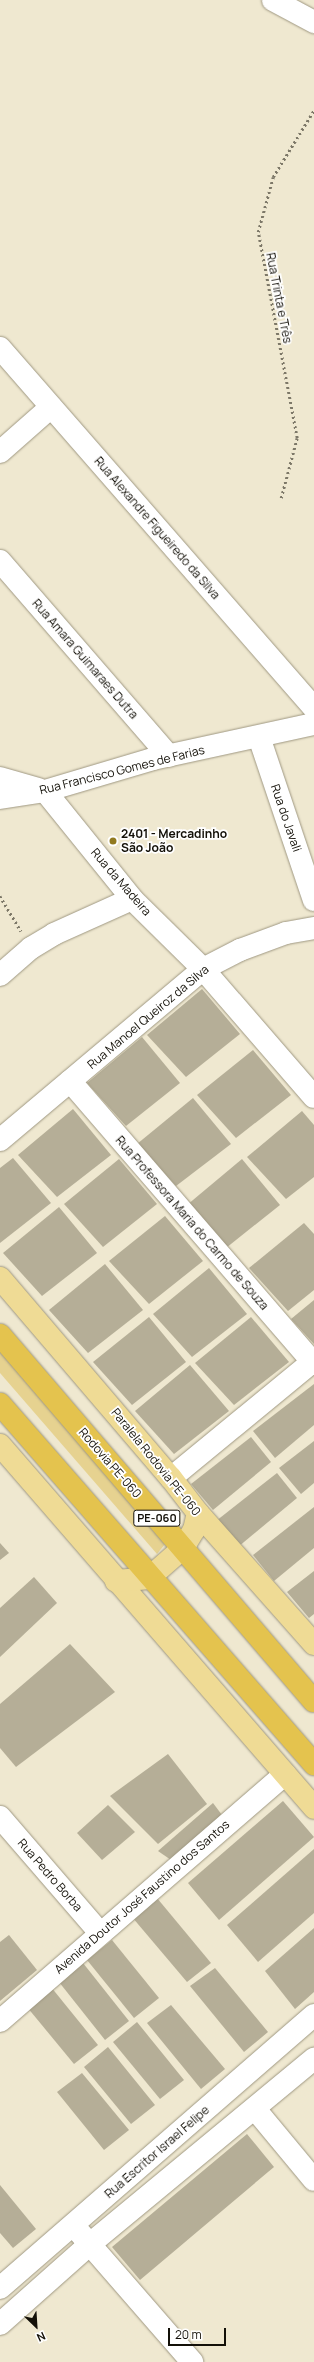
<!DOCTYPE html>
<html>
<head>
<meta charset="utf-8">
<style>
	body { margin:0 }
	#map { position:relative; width:314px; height:2362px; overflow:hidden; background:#efe8d0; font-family:Manrope,sans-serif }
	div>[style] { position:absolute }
	.green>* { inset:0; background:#e6d290 }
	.building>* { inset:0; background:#b5ae97 }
	.path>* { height:2.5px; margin-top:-1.25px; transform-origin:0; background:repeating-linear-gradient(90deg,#7d7868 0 2px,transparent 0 5px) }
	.roads { filter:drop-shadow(0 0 1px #9f9882) drop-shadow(0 0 1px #9f9882) }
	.minor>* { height:22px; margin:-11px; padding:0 11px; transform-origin:11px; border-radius:11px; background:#fff }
	.major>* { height:22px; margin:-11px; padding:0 11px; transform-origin:11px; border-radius:11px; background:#efdb95 }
	.highway>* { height:22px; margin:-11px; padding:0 11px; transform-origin:11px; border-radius:11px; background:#e4c34e }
	.dots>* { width:11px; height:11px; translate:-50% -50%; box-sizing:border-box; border:2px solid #fff; border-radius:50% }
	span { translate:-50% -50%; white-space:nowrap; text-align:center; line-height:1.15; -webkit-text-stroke:3.5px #fff; paint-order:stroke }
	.shield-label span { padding:1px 3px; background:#fff; border:1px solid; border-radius:3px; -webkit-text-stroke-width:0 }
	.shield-label { font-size:11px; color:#131008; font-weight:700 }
	.street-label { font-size:12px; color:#131008 }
	.poi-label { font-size:12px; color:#131008; font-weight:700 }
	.left { translate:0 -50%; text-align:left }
	.north { position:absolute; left:16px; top:2306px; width:40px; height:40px; -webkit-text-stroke:3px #fff; paint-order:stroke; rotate:155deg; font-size:11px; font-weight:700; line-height:16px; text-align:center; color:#131008 }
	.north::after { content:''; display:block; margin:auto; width:14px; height:18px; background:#131008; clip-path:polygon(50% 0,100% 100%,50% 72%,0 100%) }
	.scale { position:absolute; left:168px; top:2328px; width:58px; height:18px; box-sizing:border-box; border:2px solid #131008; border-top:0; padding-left:5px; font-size:12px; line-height:14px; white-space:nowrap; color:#131008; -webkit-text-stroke:3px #fff; paint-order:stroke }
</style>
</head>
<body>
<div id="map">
	<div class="green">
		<div style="clip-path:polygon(0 1345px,169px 1539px,157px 1554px,0 1373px)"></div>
	</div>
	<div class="building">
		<div style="clip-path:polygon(202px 989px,240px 1034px,186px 1077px,147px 1035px)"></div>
		<div style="clip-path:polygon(142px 1037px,180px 1083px,126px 1126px,87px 1083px)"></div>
		<div style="clip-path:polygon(253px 1050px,291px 1095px,236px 1138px,197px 1095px)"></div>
		<div style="clip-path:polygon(193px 1098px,231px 1144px,176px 1186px,137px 1144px)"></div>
		<div style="clip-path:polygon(73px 1109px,111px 1155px,57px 1197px,18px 1155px)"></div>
		<div style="clip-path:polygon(302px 1111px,314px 1125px,314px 1177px,286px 1199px,247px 1157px)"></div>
		<div style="clip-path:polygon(13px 1158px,51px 1203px,0 1243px,0 1168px)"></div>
		<div style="clip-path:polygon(119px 1159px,157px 1204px,103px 1247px,64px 1204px)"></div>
		<div style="clip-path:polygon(242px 1159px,280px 1205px,226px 1248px,187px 1205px)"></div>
		<div style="clip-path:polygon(59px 1207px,97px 1253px,42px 1296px,3px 1253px)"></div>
		<div style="clip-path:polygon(165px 1216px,203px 1261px,149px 1304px,109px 1261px)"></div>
		<div style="clip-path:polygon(304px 1223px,314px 1234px,314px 1290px,288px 1311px,249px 1268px)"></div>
		<div style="clip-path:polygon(105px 1264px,143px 1310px,88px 1353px,49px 1310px)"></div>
		<div style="clip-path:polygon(209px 1268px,247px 1314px,192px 1357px,153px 1314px)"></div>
		<div style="clip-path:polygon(314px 1300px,314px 1344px,291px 1319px)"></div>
		<div style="clip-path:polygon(149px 1317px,186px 1362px,132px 1405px,93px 1362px)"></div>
		<div style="clip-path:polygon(251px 1317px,289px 1362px,234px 1405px,195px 1363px)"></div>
		<div style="clip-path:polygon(190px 1365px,229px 1411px,174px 1454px,135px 1411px)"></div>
		<div style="clip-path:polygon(314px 1384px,314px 1425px,275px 1458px,253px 1431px)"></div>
		<div style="clip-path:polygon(251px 1437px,271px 1462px,213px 1510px,191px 1484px)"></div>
		<div style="clip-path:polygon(314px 1441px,314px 1483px,301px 1494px,279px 1468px)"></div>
		<div style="clip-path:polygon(277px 1473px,297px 1498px,238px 1547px,216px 1521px)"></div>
		<div style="clip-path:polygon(314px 1507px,314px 1548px,274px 1581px,253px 1555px)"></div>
		<div style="clip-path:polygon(0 1543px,9px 1553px,0 1560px)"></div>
		<div style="clip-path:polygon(314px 1571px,314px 1614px,309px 1618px,287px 1592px)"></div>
		<div style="clip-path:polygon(34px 1577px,57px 1603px,0 1657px,0 1608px)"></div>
		<div style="clip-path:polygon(70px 1644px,115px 1692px,16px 1767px,0 1748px,0 1704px)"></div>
		<div style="clip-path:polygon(168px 1754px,207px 1804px,158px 1844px,110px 1796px)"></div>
		<div style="clip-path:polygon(283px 1801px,314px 1837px,219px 1920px,188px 1883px)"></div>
		<div style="clip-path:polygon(213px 1803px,222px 1815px,171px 1860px,158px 1851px)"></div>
		<div style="clip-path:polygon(108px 1805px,135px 1832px,102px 1860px,77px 1833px)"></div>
		<div style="clip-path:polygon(314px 1849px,314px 1913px,258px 1962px,227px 1925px)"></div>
		<div style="clip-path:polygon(157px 1898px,211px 1963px,187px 1982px,132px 1917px)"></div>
		<div style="clip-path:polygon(314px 1928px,314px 1992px,295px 2009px,265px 1971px)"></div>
		<div style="clip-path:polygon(9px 1935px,37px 1970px,0 2001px,0 1942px)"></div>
		<div style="clip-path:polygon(112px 1940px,159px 1998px,134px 2018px,87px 1960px)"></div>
		<div style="clip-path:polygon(83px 1963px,129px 2021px,105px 2040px,59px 1982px)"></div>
		<div style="clip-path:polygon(215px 1968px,268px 2032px,244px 2052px,190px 1986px)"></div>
		<div style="clip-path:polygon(51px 1987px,98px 2045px,74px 2064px,27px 2007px)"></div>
		<div style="clip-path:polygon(171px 2005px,225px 2069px,201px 2089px,147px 2023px)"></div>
		<div style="clip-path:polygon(137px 2022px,184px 2080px,160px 2099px,113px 2042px)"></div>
		<div style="clip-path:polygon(108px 2047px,155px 2105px,131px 2124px,84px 2067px)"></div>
		<div style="clip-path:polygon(82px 2073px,129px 2130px,104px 2150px,57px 2092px)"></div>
		<div style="clip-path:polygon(247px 2134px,274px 2167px,140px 2280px,112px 2247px)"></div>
		<div style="clip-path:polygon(0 2185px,36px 2229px,13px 2248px,0 2233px)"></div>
	</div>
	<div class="path">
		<div style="left:281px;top:498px;width:62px;rotate:-75.1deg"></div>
		<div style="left:297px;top:438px;width:210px;rotate:-100.7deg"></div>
		<div style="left:258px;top:232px;width:57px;rotate:-74.7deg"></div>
		<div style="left:273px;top:177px;width:79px;rotate:-58.5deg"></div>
		<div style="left:0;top:896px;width:41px;rotate:59deg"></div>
	</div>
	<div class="roads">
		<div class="minor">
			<div style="left:273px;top:0;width:47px;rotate:28.2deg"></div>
			<div style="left:0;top:348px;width:478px;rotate:48.9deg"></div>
			<div style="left:0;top:452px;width:68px;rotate:-41.4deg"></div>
			<div style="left:0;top:561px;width:258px;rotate:49.1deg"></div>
			<div style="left:259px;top:737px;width:172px;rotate:71.4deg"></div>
			<div style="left:0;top:778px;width:40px;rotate:16deg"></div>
			<div style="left:45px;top:791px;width:139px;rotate:51.1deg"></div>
			<div style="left:132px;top:899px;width:100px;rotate:44.6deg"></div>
			<div style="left:203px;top:969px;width:169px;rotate:49.1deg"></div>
			<div style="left:0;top:798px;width:46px;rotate:-8.8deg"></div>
			<div style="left:45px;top:791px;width:113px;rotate:-16.5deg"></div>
			<div style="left:153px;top:759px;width:165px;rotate:-12.3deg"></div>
			<div style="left:0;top:975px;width:41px;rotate:-41.1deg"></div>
			<div style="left:31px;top:948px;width:27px;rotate:-31deg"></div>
			<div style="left:54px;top:934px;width:85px;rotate:-24.2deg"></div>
			<div style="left:70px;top:1081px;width:374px;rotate:49.2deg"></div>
			<div style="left:0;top:1140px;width:265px;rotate:-40.1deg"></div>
			<div style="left:203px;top:969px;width:42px;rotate:-27.2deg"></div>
			<div style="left:240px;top:950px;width:49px;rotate:-20.3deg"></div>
			<div style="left:286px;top:933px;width:28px;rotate:-10deg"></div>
			<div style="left:171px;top:1478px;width:183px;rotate:-39.4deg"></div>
			<div style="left:0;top:1817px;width:153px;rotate:49.2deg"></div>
			<div style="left:0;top:2021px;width:377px;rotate:-40.9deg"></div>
			<div style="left:255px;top:2109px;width:92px;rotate:50.3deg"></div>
			<div style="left:80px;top:2233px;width:171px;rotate:49deg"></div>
			<div style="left:0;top:2288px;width:416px;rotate:-41deg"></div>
			<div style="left:0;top:2324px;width:120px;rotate:-41.6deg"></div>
			<div style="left:90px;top:2244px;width:291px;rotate:-39.6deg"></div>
		</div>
		<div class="major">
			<div style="left:0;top:1278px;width:263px;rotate:49.5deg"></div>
			<div style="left:171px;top:1478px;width:44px;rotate:52.4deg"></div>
			<div style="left:198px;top:1513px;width:175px;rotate:48.5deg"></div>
			<div style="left:0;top:1445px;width:480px;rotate:49.1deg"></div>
			<div style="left:116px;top:1581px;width:33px;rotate:-5deg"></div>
			<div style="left:149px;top:1578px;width:45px;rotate:-41.4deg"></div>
			<div style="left:183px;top:1548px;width:21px;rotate:-59deg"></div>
			<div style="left:194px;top:1530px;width:17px;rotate:-77deg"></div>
		</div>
		<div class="highway">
			<div style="left:0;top:1335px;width:482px;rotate:49.4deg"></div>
			<div style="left:0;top:1404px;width:478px;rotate:48.9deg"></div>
		</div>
	</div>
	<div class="dots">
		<div style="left:113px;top:841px;background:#927a20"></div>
	</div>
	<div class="shield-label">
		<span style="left:157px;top:1518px">PE-060</span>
	</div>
	<div class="street-label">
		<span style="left:279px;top:298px;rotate:79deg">Rua Trinta e Três</span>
		<span style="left:157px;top:528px;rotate:49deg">Rua Alexandre Figueiredo da Silva</span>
		<span style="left:85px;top:659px;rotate:49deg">Rua Amara Guimaraes Dutra</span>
		<span style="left:122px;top:770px;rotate:-14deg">Rua Francisco Gomes de Farias</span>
		<span style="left:286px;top:818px;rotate:71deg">Rua do Javali</span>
		<span style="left:121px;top:882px;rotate:49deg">Rua da Madeira</span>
		<span style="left:148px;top:1017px;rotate:-40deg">Rua Manoel Queiroz da Silva</span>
		<span style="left:192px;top:1223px;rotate:49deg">Rua Professora Maria do Carmo de Souza</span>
		<span style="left:156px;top:1462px;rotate:51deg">Paralela Rodovia PE-060</span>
		<span style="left:110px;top:1463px;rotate:49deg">Rodovia PE-060</span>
		<span style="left:50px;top:1875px;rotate:49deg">Rua Pedro Borba</span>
		<span style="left:142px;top:1897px;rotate:-41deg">Avenida Doutor José Faustino dos Santos</span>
		<span style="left:157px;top:2152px;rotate:-41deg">Rua Escritor Israel Felipe</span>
	</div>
	<div class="poi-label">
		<span class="left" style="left:121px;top:841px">2401 - Mercadinho<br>São João</span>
	</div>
	<div class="north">N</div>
	<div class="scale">20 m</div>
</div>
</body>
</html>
